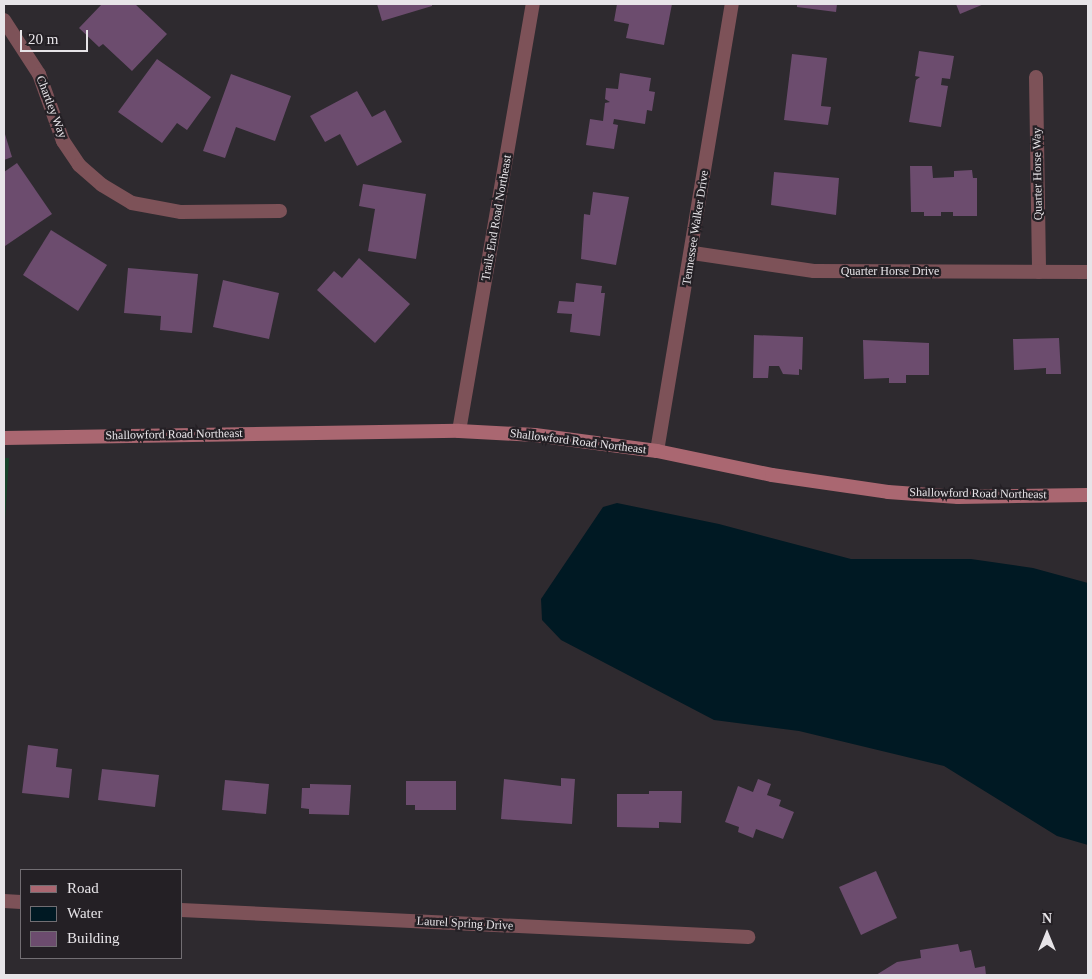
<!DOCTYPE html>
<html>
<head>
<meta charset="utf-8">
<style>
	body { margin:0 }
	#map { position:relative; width:1092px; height:979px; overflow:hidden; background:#2e2a2f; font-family:"Times New Roman",serif }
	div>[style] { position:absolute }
	.green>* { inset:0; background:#16432a }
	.water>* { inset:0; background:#001923 }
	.building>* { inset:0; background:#6c4c6e }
	.minor>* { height:14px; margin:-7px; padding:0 7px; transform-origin:7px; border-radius:7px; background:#7d5258 }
	.secondary>* { height:14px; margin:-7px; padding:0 7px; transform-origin:7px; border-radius:7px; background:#aa6771 }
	span { translate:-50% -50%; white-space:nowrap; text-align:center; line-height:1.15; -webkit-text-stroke:4.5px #242025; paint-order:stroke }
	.street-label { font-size:12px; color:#e7e4e8 }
	.frame { position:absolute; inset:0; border:5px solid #e7e4e8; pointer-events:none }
	.legend { position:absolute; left:20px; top:869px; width:162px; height:90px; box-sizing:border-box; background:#242025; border:1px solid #726e73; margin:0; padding:6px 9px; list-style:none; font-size:15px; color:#e7e4e8 }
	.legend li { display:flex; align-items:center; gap:10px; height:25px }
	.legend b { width:25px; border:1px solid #726e73 }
	.north { position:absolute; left:1022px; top:909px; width:50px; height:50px; -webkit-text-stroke:4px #242025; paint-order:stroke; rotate:0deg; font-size:14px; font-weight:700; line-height:20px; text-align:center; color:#e7e4e8 }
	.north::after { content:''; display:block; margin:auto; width:18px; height:22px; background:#e7e4e8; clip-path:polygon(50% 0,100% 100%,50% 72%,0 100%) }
	.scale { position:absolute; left:20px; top:30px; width:68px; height:22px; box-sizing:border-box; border:2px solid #e7e4e8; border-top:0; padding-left:6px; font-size:15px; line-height:18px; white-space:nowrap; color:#e7e4e8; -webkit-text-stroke:4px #242025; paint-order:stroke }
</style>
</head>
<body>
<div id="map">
	<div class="green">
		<div style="clip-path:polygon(4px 458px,9px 458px,4px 536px)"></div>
	</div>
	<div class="water">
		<div style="clip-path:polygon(617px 503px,719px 524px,851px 559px,971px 559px,1033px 568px,1088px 583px,1088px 845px,1057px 836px,944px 766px,799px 731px,714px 720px,561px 640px,542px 620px,541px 599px,603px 507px)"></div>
	</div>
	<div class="building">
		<div style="clip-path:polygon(102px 4px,135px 4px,167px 34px,132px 71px,103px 44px,99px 47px,79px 28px)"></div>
		<div style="clip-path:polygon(377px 4px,432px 4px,432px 6px,382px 21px)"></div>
		<div style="clip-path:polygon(617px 4px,672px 4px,664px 45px,626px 38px,629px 24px,614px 21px)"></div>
		<div style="clip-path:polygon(797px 4px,837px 4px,836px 12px,797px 7px)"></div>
		<div style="clip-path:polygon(956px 4px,984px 4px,960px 14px)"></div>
		<div style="clip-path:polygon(919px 51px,954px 56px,950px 79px,942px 78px,941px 85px,948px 86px,941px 127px,909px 122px,916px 80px,920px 77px,915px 76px)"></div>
		<div style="clip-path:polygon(792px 54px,827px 58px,821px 106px,831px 107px,828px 125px,784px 120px)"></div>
		<div style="clip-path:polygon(157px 59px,211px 97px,187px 130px,177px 123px,162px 143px,118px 112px)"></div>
		<div style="clip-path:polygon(620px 73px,651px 78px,649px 91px,655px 92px,652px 111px,647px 110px,645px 124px,614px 119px,613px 124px,618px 125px,614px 149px,586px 145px,590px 119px,603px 121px,605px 103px,610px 102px,605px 99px,606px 88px,618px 89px)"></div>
		<div style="clip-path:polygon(231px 74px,291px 96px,275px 141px,236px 127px,225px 158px,203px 151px)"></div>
		<div style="clip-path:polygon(357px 91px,372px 117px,385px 110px,402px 142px,357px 166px,340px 134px,325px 142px,310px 116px)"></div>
		<div style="clip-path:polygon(4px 131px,12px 157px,4px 160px)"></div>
		<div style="clip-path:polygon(17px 163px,52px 214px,5px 246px,4px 172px)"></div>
		<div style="clip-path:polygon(910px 166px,932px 166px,933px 178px,954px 177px,954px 171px,972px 170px,973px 178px,977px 178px,977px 216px,953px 216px,953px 212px,941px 212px,941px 216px,924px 216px,924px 212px,911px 212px)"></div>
		<div style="clip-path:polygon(774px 172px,839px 178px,836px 215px,771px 205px)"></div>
		<div style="clip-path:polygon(363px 184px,426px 194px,416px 259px,368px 251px,375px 209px,359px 206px)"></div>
		<div style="clip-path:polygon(593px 192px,629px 197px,616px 265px,581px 259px,584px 214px,590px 215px)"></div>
		<div style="clip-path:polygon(51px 230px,107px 265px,78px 311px,23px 275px)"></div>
		<div style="clip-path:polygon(359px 258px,410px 304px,375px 343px,317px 290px,334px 271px,342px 278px)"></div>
		<div style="clip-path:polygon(128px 268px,198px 274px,192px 333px,160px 330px,161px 316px,124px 313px)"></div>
		<div style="clip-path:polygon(223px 280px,279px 293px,269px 339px,213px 327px)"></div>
		<div style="clip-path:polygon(576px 283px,602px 286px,601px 293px,605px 293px,600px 336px,570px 332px,572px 314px,557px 313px,559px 301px,574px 302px)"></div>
		<div style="clip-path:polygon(754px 335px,803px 337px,802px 370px,799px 369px,799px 375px,783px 374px,779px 366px,769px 366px,768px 378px,753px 378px)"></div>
		<div style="clip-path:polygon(1059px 338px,1061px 374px,1046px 374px,1046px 368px,1014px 370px,1013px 339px)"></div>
		<div style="clip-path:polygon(863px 340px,929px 343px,929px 375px,906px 375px,906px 383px,889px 383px,889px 378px,864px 379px)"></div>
		<div style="clip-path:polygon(28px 745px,58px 749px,56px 767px,72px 769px,69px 798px,22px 793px)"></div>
		<div style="clip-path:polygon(102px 769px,159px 775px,155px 807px,98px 800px)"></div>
		<div style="clip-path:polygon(561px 778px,575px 779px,572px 824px,501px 819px,504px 779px,561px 786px)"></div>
		<div style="clip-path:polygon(758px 779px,771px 784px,767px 795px,781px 800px,779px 806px,794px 812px,783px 839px,756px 829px,753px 838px,738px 832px,739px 827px,725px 822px,738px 786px,753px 792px)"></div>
		<div style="clip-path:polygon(225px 780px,269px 784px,266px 814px,222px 810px)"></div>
		<div style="clip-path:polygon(406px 781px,456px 781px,456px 810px,415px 810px,415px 805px,406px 805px)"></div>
		<div style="clip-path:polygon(310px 784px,351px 785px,349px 815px,309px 814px,309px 809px,301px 808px,302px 788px,310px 788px)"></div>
		<div style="clip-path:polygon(649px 791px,682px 791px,681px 823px,659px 822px,659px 828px,617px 827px,617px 794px,649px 794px)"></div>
		<div style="clip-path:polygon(876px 871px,897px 918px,861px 935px,839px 887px)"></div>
		<div style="clip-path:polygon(958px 944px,960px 952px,971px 950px,975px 968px,985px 966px,986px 975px,876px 975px,897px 962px,921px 958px,920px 950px)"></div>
	</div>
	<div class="minor">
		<div style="left:4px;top:20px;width:64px;rotate:57.1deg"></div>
		<div style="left:39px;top:74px;width:71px;rotate:70.3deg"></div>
		<div style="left:63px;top:141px;width:29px;rotate:56deg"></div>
		<div style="left:79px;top:165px;width:30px;rotate:41deg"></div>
		<div style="left:102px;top:185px;width:35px;rotate:31deg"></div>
		<div style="left:132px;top:203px;width:50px;rotate:10.4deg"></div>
		<div style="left:181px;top:212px;width:99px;rotate:-0.6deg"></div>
		<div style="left:1036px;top:77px;width:195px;rotate:89.1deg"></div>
		<div style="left:693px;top:253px;width:122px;rotate:8.5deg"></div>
		<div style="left:814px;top:271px;width:274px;rotate:0.2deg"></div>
		<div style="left:459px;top:431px;width:433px;rotate:-80.2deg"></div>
		<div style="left:657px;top:451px;width:453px;rotate:-80.5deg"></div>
		<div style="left:4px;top:901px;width:17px;rotate:3deg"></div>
		<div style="left:181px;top:910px;width:568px;rotate:2.73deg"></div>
	</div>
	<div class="secondary">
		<div style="left:4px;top:438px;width:455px;rotate:-0.9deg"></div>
		<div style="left:459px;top:431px;width:76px;rotate:3deg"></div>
		<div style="left:535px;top:435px;width:123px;rotate:7.5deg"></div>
		<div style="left:657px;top:451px;width:117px;rotate:11.8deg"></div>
		<div style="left:772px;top:475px;width:117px;rotate:8.3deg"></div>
		<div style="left:888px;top:492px;width:70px;rotate:4.1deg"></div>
		<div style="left:958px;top:497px;width:130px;rotate:-0.9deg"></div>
	</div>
	<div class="street-label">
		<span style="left:51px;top:107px;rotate:69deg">Chartley Way</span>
		<span style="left:1038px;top:174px;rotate:-91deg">Quarter Horse Way</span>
		<span style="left:497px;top:218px;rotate:-80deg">Trails End Road Northeast</span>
		<span style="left:696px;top:228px;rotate:-81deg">Tennessee Walker Drive</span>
		<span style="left:890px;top:272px">Quarter Horse Drive</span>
		<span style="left:174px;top:435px;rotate:-1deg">Shallowford Road Northeast</span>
		<span style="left:578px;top:442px;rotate:7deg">Shallowford Road Northeast</span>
		<span style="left:978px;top:494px;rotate:1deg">Shallowford Road Northeast</span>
		<span style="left:465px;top:924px;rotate:3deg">Laurel Spring Drive</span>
	</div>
	<div class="frame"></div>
	<ul class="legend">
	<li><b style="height:6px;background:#aa6771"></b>Road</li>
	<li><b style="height:14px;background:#001923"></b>Water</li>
	<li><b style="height:14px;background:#6c4c6e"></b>Building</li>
	</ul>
	<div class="north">N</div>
	<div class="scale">20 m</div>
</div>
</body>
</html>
